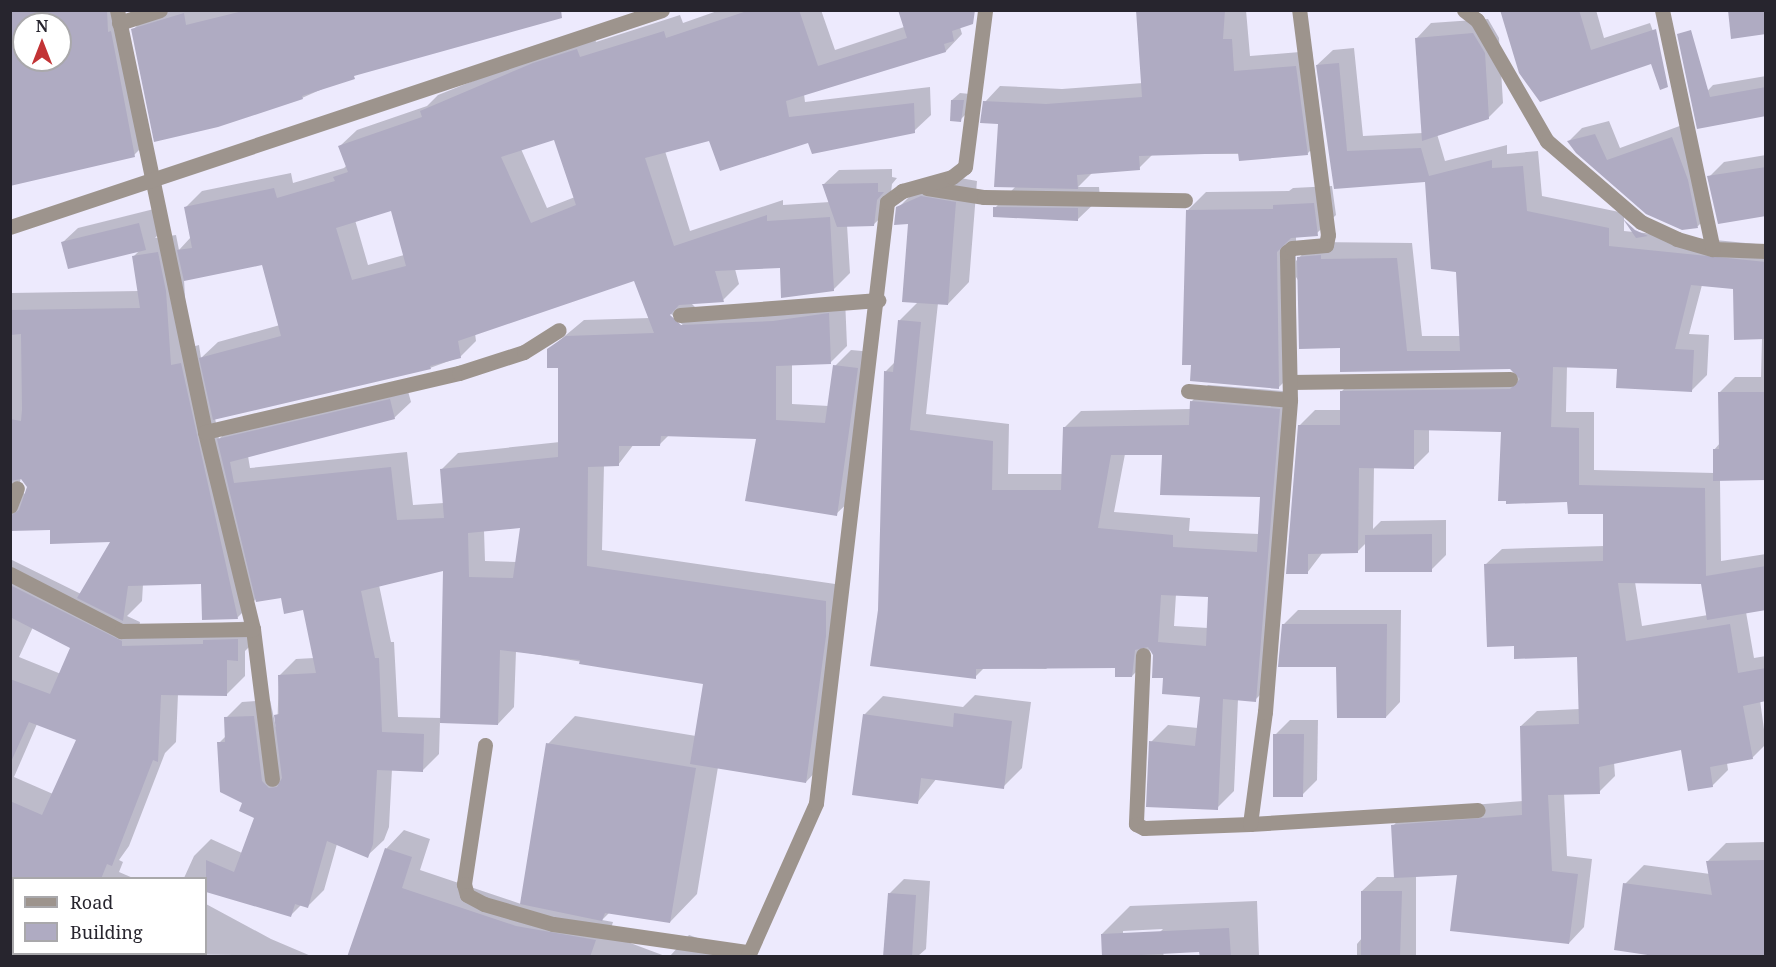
<!DOCTYPE html>
<html>
<head>
<meta charset="utf-8">
<style>
	body { margin:0 }
	#map { position:relative; width:1776px; height:967px; overflow:hidden; background:#edeafd; font-family:"Noto Serif",serif }
	div>[style] { position:absolute }
	.built>* { inset:0; background:#e5dfff }
	.shadow>* { inset:0; background:#0003 }
	.building>* { inset:0; background:#afabc2 }
	.minor>* { height:15px; margin:-7.5px; padding:0 7.5px; transform-origin:7.5px; border-radius:7.5px; background:#9d948d }
	span { translate:-50% -50%; white-space:nowrap; text-align:center; line-height:1.15; -webkit-text-stroke:4.5px #fff; paint-order:stroke }
	.frame { position:absolute; inset:0; border:12px solid #27252e; pointer-events:none }
	.legend { position:absolute; left:12px; top:877px; width:195px; height:78px; box-sizing:border-box; background:#fff; border:2px solid #a9a8ab; margin:0; padding:8px 10px; list-style:none; font-size:18px; color:#27252e }
	.legend li { display:flex; align-items:center; gap:12px; height:30px }
	.legend b { width:30px; border:2px solid #a9a8ab }
	.north { position:absolute; left:12px; top:12px; width:60px; height:60px; box-sizing:border-box; background:#fff; border:2px solid #a9a8ab; border-radius:50%; rotate:0deg; font-size:16px; font-weight:700; line-height:24px; text-align:center; color:#27252e }
	.north::after { content:''; display:block; margin:auto; width:21px; height:27px; background:#c23335; clip-path:polygon(50% 0,100% 100%,50% 72%,0 100%) }
</style>
</head>
<body>
<div id="map">
	<div class="built">
		<div style="clip-path:polygon(11px 914px,14px 954px,96px 956px,11px 956px)"></div>
	</div>
	<div class="shadow">
		<div style="clip-path:polygon(evenodd,10px 10px,123px 10px,148px 141px,134px 155px,10px 123px,10px 10px,24px 24px,60px 24px,60px 60px,24px 60px,24px 24px)"></div>
		<div style="clip-path:polygon(164px 10px,560px 10px,358px 73px,302px 98px,133px 30px,146px 16px)"></div>
		<div style="clip-path:polygon(evenodd,720px 10px,821px 10px,835px 50px,955px 10px,962px 34px,946px 51px,804px 94px,805px 102px,930px 87px,931px 115px,914px 131px,809px 141px,710px 140px,665px 151px,690px 231px,783px 200px,783px 205px,830px 202px,824px 184px,839px 170px,892px 169px,892px 177px,897px 178px,892px 184px,889px 210px,874px 224px,847px 225px,850px 273px,833px 290px,781px 266px,735px 269px,739px 284px,723px 300px,691px 303px,697px 309px,845px 298px,847px 346px,831px 362px,792px 364px,792px 404px,829px 406px,835px 366px,851px 350px,873px 352px,853px 498px,836px 514px,758px 438px,669px 435px,660px 444px,634px 444px,618px 465px,604px 465px,602px 550px,842px 585px,822px 765px,806px 782px,718px 767px,697px 894px,670px 922px,610px 912px,602px 920px,613px 922px,609px 935px,665px 956px,349px 956px,386px 849px,404px 830px,430px 839px,420px 870px,521px 904px,548px 744px,575px 716px,696px 736px,704px 682px,516px 651px,514px 707px,498px 724px,440px 721px,439px 754px,423px 770px,392px 769px,389px 827px,384px 840px,367px 856px,337px 844px,324px 890px,308px 906px,301px 905px,291px 915px,206px 891px,206px 878px,184px 878px,194px 856px,211px 839px,242px 853px,255px 817px,244px 803px,219px 743px,227px 735px,226px 718px,242px 702px,270px 700px,277px 732px,279px 676px,296px 659px,314px 658px,304px 608px,283px 596px,257px 598px,237px 618px,203px 583px,143px 584px,142px 601px,127px 616px,140px 622px,139px 628px,255px 621px,255px 641px,245px 651px,245px 676px,227px 694px,178px 694px,176px 742px,165px 753px,129px 846px,119px 860px,123px 862px,119px 872px,133px 878px,14px 878px,14px 896px,10px 895px,10px 559px,81px 594px,113px 540px,51px 529px,10px 530px,10px 293px,139px 291px,134px 256px,141px 249px,63px 242px,78px 228px,154px 209px,159px 234px,155px 238px,176px 235px,179px 250px,191px 237px,185px 208px,202px 191px,291px 173px,293px 183px,344px 168px,347px 165px,340px 146px,357px 130px,427px 106px,438px 95px,593px 33px,596px 42px,680px 15px,683px 23px,720px 10px,555px 138px,575px 197px,547px 208px,521px 149px,555px 138px,720px 10px,392px 209px,404px 255px,368px 265px,355px 220px,392px 209px,720px 10px,263px 263px,280px 325px,218px 342px,201px 358px,199px 345px,188px 348px,184px 280px,263px 263px,720px 10px,635px 279px,650px 318px,584px 320px,548px 350px,560px 366px,560px 442px,458px 453px,442px 469px,444px 503px,413px 505px,407px 452px,250px 468px,248px 456px,394px 418px,411px 402px,406px 384px,235px 423px,219px 439px,215px 418px,430px 368px,460px 357px,476px 341px,475px 333px,635px 279px,720px 10px,669px 312px,687px 329px,685px 331px,669px 316px,669px 312px,720px 10px,21px 478px,28px 487px,26px 495px,18px 488px,21px 478px,720px 10px,522px 526px,517px 562px,485px 561px,484px 530px,522px 526px,720px 10px,445px 569px,442px 718px,398px 717px,394px 642px,391px 642px,379px 585px,445px 569px,720px 10px,33px 627px,72px 647px,61px 674px,19px 657px,33px 627px,720px 10px,37px 724px,78px 739px,53px 794px,14px 777px,37px 724px)"></div>
		<div style="clip-path:polygon(1071px 10px,1102px 10px,1071px 12px)"></div>
		<div style="clip-path:polygon(1137px 10px,1246px 10px,1250px 56px,1312px 51px,1323px 138px,1307px 154px,1153px 154px,1139px 168px,1092px 173px,1078px 187px,1099px 187px,1100px 198px,1078px 219px,995px 208px,1016px 186px,999px 123px,985px 102px,1000px 86px,1062px 89px,1143px 83px)"></div>
		<div style="clip-path:polygon(1501px 10px,1596px 10px,1604px 38px,1650px 23px,1660px 51px,1540px 101px)"></div>
		<div style="clip-path:polygon(evenodd,1488px 19px,1499px 38px,1503px 103px,1488px 118px,1437px 134px,1445px 161px,1507px 145px,1507px 154px,1538px 151px,1542px 196px,1624px 213px,1624px 231px,1766px 245px,1766px 478px,1720px 480px,1721px 561px,1766px 554px,1766px 608px,1746px 612px,1754px 658px,1766px 656px,1766px 699px,1760px 700px,1766px 744px,1752px 758px,1727px 763px,1728px 770px,1712px 786px,1682px 748px,1614px 762px,1615px 776px,1599px 792px,1564px 793px,1567px 856px,1592px 859px,1584px 927px,1569px 943px,1458px 874px,1416px 875px,1416px 956px,1357px 956px,1357px 944px,1362px 938px,1362px 891px,1377px 877px,1395px 877px,1393px 826px,1408px 810px,1523px 801px,1521px 726px,1537px 711px,1580px 709px,1579px 655px,1515px 644px,1486px 564px,1502px 549px,1605px 546px,1605px 512px,1569px 501px,1502px 430px,1429px 429px,1429px 452px,1414px 467px,1374px 467px,1373px 529px,1381px 521px,1446px 520px,1446px 555px,1431px 570px,1366px 543px,1357px 552px,1323px 552px,1307px 573px,1299px 426px,1315px 410px,1341px 410px,1341px 392px,1357px 376px,1516px 374px,1510px 368px,1341px 346px,1296px 277px,1296px 370px,1278px 388px,1188px 210px,1206px 192px,1289px 191px,1293px 188px,1332px 186px,1336px 215px,1317px 233px,1296px 236px,1296px 261px,1314px 242px,1412px 243px,1422px 336px,1460px 336px,1457px 270px,1426px 180px,1336px 187px,1317px 65px,1333px 50px,1354px 48px,1363px 136px,1423px 133px,1417px 38px,1431px 23px,1488px 19px,1702px 285px,1734px 288px,1762px 338px,1761px 377px,1735px 377px,1719px 393px,1720px 443px,1714px 450px,1714px 473px,1594px 470px,1594px 412px,1566px 412px,1567px 366px,1619px 368px,1691px 391px,1707px 375px,1709px 335px,1689px 334px,1702px 285px,1488px 19px,1635px 582px,1703px 583px,1708px 615px,1642px 626px,1635px 582px)"></div>
		<div style="clip-path:polygon(1766px 76px,1766px 114px,1699px 100px,1713px 85px)"></div>
		<div style="clip-path:polygon(960px 93px,970px 94px,967px 113px,960px 120px,952px 100px)"></div>
		<div style="clip-path:polygon(1609px 121px,1620px 148px,1685px 124px,1711px 213px,1698px 226px,1682px 229px,1569px 141px,1582px 128px)"></div>
		<div style="clip-path:polygon(1766px 155px,1766px 215px,1709px 177px,1724px 162px)"></div>
		<div style="clip-path:polygon(evenodd,944px 175px,977px 181px,969px 282px,948px 304px,938px 303px,926px 414px,1009px 424px,1008px 474px,1063px 474px,1064px 428px,1081px 411px,1191px 409px,1191px 402px,1208px 385px,1296px 392px,1272px 683px,1255px 700px,1238px 699px,1234px 791px,1217px 808px,1151px 742px,1168px 725px,1198px 728px,1202px 696px,1165px 677px,1150px 646px,1149px 659px,1132px 676px,1116px 667px,1050px 666px,1046px 669px,984px 668px,975px 677px,879px 610px,885px 372px,895px 362px,900px 320px,918px 302px,909px 223px,898px 208px,920px 186px,944px 175px,1164px 453px,1261px 495px,1259px 534px,1189px 531px,1190px 518px,1114px 512px,1125px 454px,1164px 453px,944px 175px,1176px 594px,1210px 596px,1208px 628px,1174px 626px,1176px 594px)"></div>
		<div style="clip-path:polygon(1298px 610px,1401px 610px,1400px 702px,1386px 717px,1338px 666px,1283px 625px)"></div>
		<div style="clip-path:polygon(975px 695px,1031px 702px,1022px 768px,1003px 787px,937px 778px,917px 803px,864px 715px,883px 696px,963px 707px)"></div>
		<div style="clip-path:polygon(1290px 720px,1318px 720px,1317px 780px,1302px 795px,1275px 735px)"></div>
		<div style="clip-path:polygon(1766px 842px,1766px 956px,1625px 884px,1644px 865px,1710px 874px,1707px 862px,1726px 843px)"></div>
		<div style="clip-path:polygon(904px 879px,930px 881px,926px 949px,918px 956px,884px 956px,889px 894px)"></div>
		<div style="clip-path:polygon(evenodd,1257px 901px,1259px 956px,1201px 956px,1201px 951px,1163px 953px,1164px 956px,1103px 956px,1102px 934px,1130px 906px,1257px 901px,1163px 929px,1160px 932px,1123px 934px,1123px 931px,1163px 929px)"></div>
		<div style="clip-path:polygon(206px 904px,271px 939px,311px 956px,147px 954px,206px 954px)"></div>
		<div style="clip-path:polygon(689px 935px,726px 948px,723px 956px,670px 956px)"></div>
	</div>
	<div class="building">
		<div style="clip-path:polygon(evenodd,10px 10px,107px 10px,108px 32px,111px 31px,135px 157px,10px 186px,10px 10px,24px 24px,60px 24px,60px 60px,24px 60px,24px 24px)"></div>
		<div style="clip-path:polygon(247px 10px,561px 10px,562px 18px,354px 76px,355px 79px,302px 96px,303px 99px,218px 127px,154px 142px,131px 29px,184px 13px,186px 25px)"></div>
		<div style="clip-path:polygon(evenodd,750px 10px,799px 10px,818px 66px,907px 38px,898px 10px,975px 10px,973px 24px,952px 31px,954px 41px,944px 44px,946px 52px,786px 101px,789px 117px,914px 103px,915px 133px,812px 154px,808px 143px,720px 171px,709px 141px,645px 158px,674px 246px,767px 215px,767px 221px,830px 217px,834px 291px,781px 298px,780px 268px,715px 271px,724px 302px,679px 305px,670px 315px,681px 325px,773px 321px,829px 313px,831px 364px,776px 366px,776px 420px,825px 423px,833px 365px,858px 368px,837px 516px,745px 501px,756px 439px,661px 436px,660px 446px,619px 446px,619px 466px,588px 467px,587px 566px,826px 601px,826px 636px,806px 783px,690px 764px,703px 684px,579px 664px,580px 660px,500px 650px,498px 725px,440px 723px,443px 571px,361px 591px,375px 658px,379px 658px,382px 732px,424px 734px,423px 772px,377px 770px,373px 844px,368px 858px,327px 841px,308px 908px,295px 904px,291px 917px,206px 892px,206px 860px,234px 872px,254px 818px,239px 811px,242px 803px,220px 792px,217px 742px,225px 742px,224px 717px,254px 716px,262px 781px,269px 788px,277px 787px,282px 778px,274px 715px,279px 714px,278px 675px,316px 673px,303px 610px,284px 614px,281px 598px,256px 602px,217px 439px,390px 399px,395px 419px,230px 462px,234px 483px,391px 467px,397px 520px,444px 518px,440px 469px,558px 457px,558px 368px,547px 368px,547px 349px,566px 336px,654px 333px,634px 281px,458px 341px,461px 358px,430px 366px,431px 369px,213px 420px,199px 358px,281px 336px,262px 265px,184px 281px,177px 250px,192px 248px,184px 207px,274px 188px,277px 198px,335px 181px,333px 177px,348px 172px,338px 146px,422px 117px,420px 111px,533px 63px,577px 49px,580px 57px,664px 31px,666px 38px,750px 10px,554px 140px,576px 205px,531px 223px,501px 157px,554px 140px,750px 10px,391px 211px,406px 266px,352px 280px,336px 228px,391px 211px,750px 10px,520px 528px,513px 578px,469px 577px,468px 533px,520px 528px)"></div>
		<div style="clip-path:polygon(1136px 10px,1225px 10px,1223px 39px,1232px 39px,1234px 71px,1296px 66px,1308px 155px,1239px 161px,1238px 153px,1139px 156px,1140px 170px,1077px 175px,1078px 189px,994px 187px,998px 124px,980px 123px,983px 101px,1046px 104px,1142px 97px)"></div>
		<div style="clip-path:polygon(1500px 10px,1579px 10px,1591px 50px,1656px 29px,1668px 87px,1660px 90px,1651px 64px,1540px 102px,1519px 73px)"></div>
		<div style="clip-path:polygon(1728px 10px,1766px 10px,1766px 34px,1731px 39px)"></div>
		<div style="clip-path:polygon(1691px 30px,1710px 97px,1766px 87px,1766px 116px,1697px 129px,1677px 34px)"></div>
		<div style="clip-path:polygon(1473px 33px,1485px 53px,1489px 119px,1422px 141px,1415px 38px)"></div>
		<div style="clip-path:polygon(1339px 63px,1347px 151px,1421px 148px,1429px 176px,1492px 160px,1492px 168px,1523px 166px,1527px 211px,1609px 228px,1609px 246px,1766px 262px,1766px 339px,1734px 340px,1733px 289px,1691px 285px,1675px 349px,1694px 350px,1692px 392px,1616px 388px,1617px 369px,1553px 367px,1551px 427px,1579px 428px,1579px 485px,1705px 488px,1706px 576px,1766px 566px,1766px 610px,1707px 620px,1701px 584px,1618px 583px,1626px 641px,1730px 624px,1738px 673px,1766px 668px,1766px 701px,1743px 706px,1753px 759px,1710px 767px,1713px 787px,1688px 791px,1681px 750px,1599px 767px,1600px 794px,1548px 795px,1552px 871px,1578px 874px,1569px 944px,1450px 931px,1457px 875px,1394px 878px,1391px 825px,1522px 815px,1520px 726px,1579px 724px,1577px 657px,1514px 659px,1514px 646px,1487px 647px,1484px 564px,1603px 561px,1603px 514px,1568px 514px,1567px 502px,1506px 504px,1506px 501px,1498px 501px,1501px 432px,1414px 430px,1414px 469px,1359px 468px,1358px 553px,1308px 554px,1308px 574px,1286px 574px,1298px 425px,1340px 425px,1340px 391px,1510px 389px,1520px 379px,1510px 369px,1340px 372px,1340px 348px,1299px 349px,1297px 257px,1321px 255px,1321px 259px,1397px 258px,1407px 351px,1460px 351px,1456px 272px,1431px 269px,1425px 182px,1334px 189px,1316px 65px)"></div>
		<div style="clip-path:polygon(951px 100px,964px 100px,961px 122px,950px 121px)"></div>
		<div style="clip-path:polygon(1595px 134px,1607px 160px,1672px 137px,1688px 180px,1698px 228px,1682px 230px,1646px 214px,1576px 153px,1567px 141px)"></div>
		<div style="clip-path:polygon(1766px 167px,1766px 216px,1718px 224px,1707px 176px)"></div>
		<div style="clip-path:polygon(878px 183px,878px 192px,884px 192px,877px 200px,874px 226px,837px 227px,822px 184px)"></div>
		<div style="clip-path:polygon(921px 196px,956px 202px,948px 305px,902px 302px,908px 224px,894px 225px,896px 207px)"></div>
		<div style="clip-path:polygon(1314px 203px,1318px 236px,1291px 238px,1277px 252px,1279px 389px,1190px 381px,1191px 365px,1182px 365px,1186px 210px,1273px 209px,1273px 205px)"></div>
		<div style="clip-path:polygon(993px 207px,1078px 208px,1078px 221px,993px 217px)"></div>
		<div style="clip-path:polygon(1623px 219px,1635px 230px,1648px 236px,1636px 238px)"></div>
		<div style="clip-path:polygon(139px 223px,146px 250px,68px 269px,61px 242px)"></div>
		<div style="clip-path:polygon(158px 252px,166px 291px,171px 365px,181px 363px,238px 619px,202px 620px,201px 584px,128px 586px,123px 621px,77px 598px,110px 542px,50px 544px,50px 530px,10px 531px,10px 516px,19px 510px,27px 487px,21px 479px,10px 481px,10px 419px,21px 421px,22px 410px,21px 334px,10px 335px,10px 310px,140px 308px,132px 256px)"></div>
		<div style="clip-path:polygon(evenodd,898px 320px,921px 322px,910px 430px,993px 441px,992px 490px,1061px 490px,1063px 427px,1189px 425px,1190px 401px,1280px 409px,1256px 702px,1223px 699px,1218px 810px,1146px 807px,1149px 741px,1195px 746px,1200px 697px,1162px 694px,1163px 678px,1152px 678px,1153px 655px,1148px 647px,1135px 650px,1132px 677px,1115px 677px,1115px 668px,976px 669px,976px 679px,870px 666px,878px 610px,884px 371px,893px 372px,898px 320px,1111px 455px,1162px 455px,1160px 495px,1260px 497px,1257px 552px,1173px 547px,1173px 535px,1098px 528px,1111px 455px,898px 320px,1161px 595px,1208px 597px,1206px 646px,1158px 642px,1161px 595px)"></div>
		<div style="clip-path:polygon(1718px 392px,1766px 392px,1766px 480px,1713px 481px,1713px 449px,1719px 449px)"></div>
		<div style="clip-path:polygon(1432px 534px,1432px 572px,1365px 572px,1365px 535px)"></div>
		<div style="clip-path:polygon(10px 585px,122px 641px,122px 646px,203px 644px,203px 640px,238px 639px,238px 661px,227px 660px,227px 696px,161px 695px,158px 762px,153px 760px,112px 866px,107px 864px,101px 879px,10px 879px,10px 801px,42px 815px,76px 740px,29px 722px,10px 764px,10px 679px,50px 694px,70px 648px,10px 617px)"></div>
		<div style="clip-path:polygon(1282px 624px,1387px 624px,1386px 718px,1337px 718px,1336px 667px,1278px 667px)"></div>
		<div style="clip-path:polygon(954px 713px,1012px 721px,1004px 789px,921px 778px,918px 804px,852px 795px,863px 714px,953px 727px)"></div>
		<div style="clip-path:polygon(1273px 734px,1304px 734px,1303px 797px,1273px 797px)"></div>
		<div style="clip-path:polygon(546px 743px,696px 768px,670px 923px,605px 913px,602px 921px,520px 904px)"></div>
		<div style="clip-path:polygon(385px 848px,412px 857px,402px 888px,516px 926px,596px 940px,590px 957px,347px 957px)"></div>
		<div style="clip-path:polygon(1766px 860px,1766px 957px,1661px 957px,1614px 950px,1623px 883px,1712px 895px,1706px 861px)"></div>
		<div style="clip-path:polygon(1361px 891px,1402px 891px,1400px 957px,1361px 957px)"></div>
		<div style="clip-path:polygon(888px 893px,916px 895px,912px 957px,883px 957px)"></div>
		<div style="clip-path:polygon(1229px 928px,1231px 957px,1200px 957px,1199px 952px,1102px 957px,1101px 934px)"></div>
	</div>
	<div class="minor">
		<div style="left:117px;top:10px;width:431px;rotate:78.2deg"></div>
		<div style="left:205px;top:432px;width:203px;rotate:76.3deg"></div>
		<div style="left:253px;top:629px;width:151px;rotate:82.8deg"></div>
		<div style="left:1464px;top:10px;width:16px;rotate:38deg"></div>
		<div style="left:1477px;top:20px;width:140px;rotate:60deg"></div>
		<div style="left:1547px;top:141px;width:124px;rotate:40.8deg"></div>
		<div style="left:1641px;top:222px;width:40px;rotate:25deg"></div>
		<div style="left:1677px;top:239px;width:37px;rotate:16deg"></div>
		<div style="left:1713px;top:249px;width:53px;rotate:2.2deg"></div>
		<div style="left:1662px;top:10px;width:244px;rotate:78deg"></div>
		<div style="left:119px;top:23px;width:43px;rotate:-17.6deg"></div>
		<div style="left:927px;top:188px;width:58px;rotate:9deg"></div>
		<div style="left:984px;top:197px;width:201px;rotate:0.9deg"></div>
		<div style="left:10px;top:227px;width:687px;rotate:-18.41deg"></div>
		<div style="left:680px;top:315px;width:199px;rotate:-4.3deg"></div>
		<div style="left:1290px;top:382px;width:220px;rotate:-0.8deg"></div>
		<div style="left:1188px;top:391px;width:102px;rotate:5deg"></div>
		<div style="left:205px;top:432px;width:261px;rotate:-13.1deg"></div>
		<div style="left:459px;top:373px;width:68px;rotate:-17.9deg"></div>
		<div style="left:524px;top:352px;width:41px;rotate:-32.2deg"></div>
		<div style="left:10px;top:506px;width:19px;rotate:-69deg"></div>
		<div style="left:10px;top:574px;width:125px;rotate:27.2deg"></div>
		<div style="left:121px;top:631px;width:132px;rotate:-0.9deg"></div>
		<div style="left:1143px;top:655px;width:169px;rotate:92.4deg"></div>
		<div style="left:1136px;top:824px;width:9px;rotate:27deg"></div>
		<div style="left:1144px;top:828px;width:106px;rotate:-2.2deg"></div>
		<div style="left:1250px;top:824px;width:228px;rotate:-3.5deg"></div>
		<div style="left:485px;top:745px;width:141px;rotate:98.6deg"></div>
		<div style="left:464px;top:884px;width:11px;rotate:75deg"></div>
		<div style="left:467px;top:895px;width:19px;rotate:28deg"></div>
		<div style="left:484px;top:904px;width:72px;rotate:16.2deg"></div>
		<div style="left:553px;top:924px;width:197px;rotate:8.2deg"></div>
		<div style="left:1250px;top:824px;width:113px;rotate:-82.4deg"></div>
		<div style="left:1265px;top:712px;width:313px;rotate:-85.4deg"></div>
		<div style="left:1290px;top:400px;width:148px;rotate:-91.2deg"></div>
		<div style="left:1287px;top:252px;width:6px;rotate:-39deg"></div>
		<div style="left:1292px;top:248px;width:34px;rotate:-5deg"></div>
		<div style="left:1326px;top:245px;width:10px;rotate:-79deg"></div>
		<div style="left:1328px;top:235px;width:227px;rotate:-97.3deg"></div>
		<div style="left:748px;top:956px;width:167px;rotate:-66deg"></div>
		<div style="left:816px;top:803px;width:605px;rotate:-83.26deg"></div>
		<div style="left:887px;top:202px;width:19px;rotate:-36deg"></div>
		<div style="left:902px;top:191px;width:52px;rotate:-15.6deg"></div>
		<div style="left:952px;top:177px;width:16px;rotate:-38deg"></div>
		<div style="left:965px;top:167px;width:158px;rotate:-82.7deg"></div>
	</div>
	<div class="frame"></div>
	<ul class="legend">
	<li><b style="height:8px;background:#9d948d"></b>Road</li>
	<li><b style="height:16px;background:#afabc2"></b>Building</li>
	</ul>
	<div class="north">N</div>
</div>
</body>
</html>
